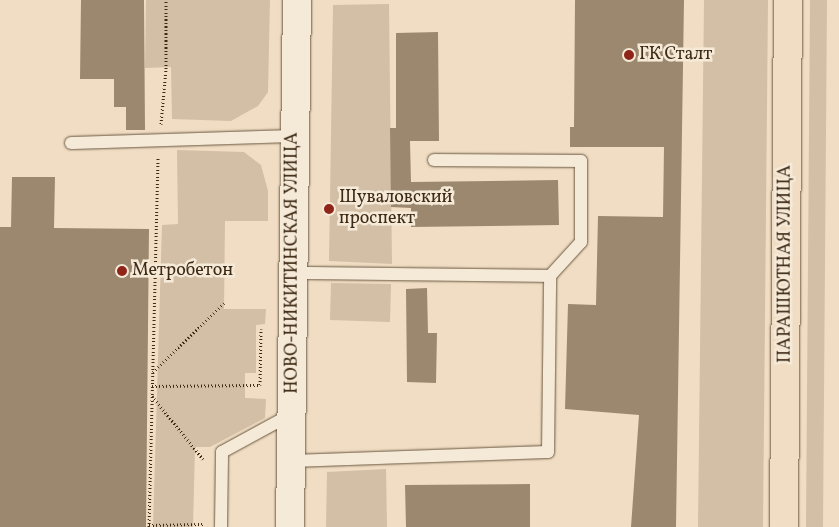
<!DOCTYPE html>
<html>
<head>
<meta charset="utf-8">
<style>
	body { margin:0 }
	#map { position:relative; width:839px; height:527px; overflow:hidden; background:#f0ddc3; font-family:Vollkorn,serif }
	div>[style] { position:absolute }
	.green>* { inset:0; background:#d2bfa5 }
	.building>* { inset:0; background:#9b886f }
	.path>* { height:3px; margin-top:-1.5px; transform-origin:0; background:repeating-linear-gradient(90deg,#3e2b15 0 1px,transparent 0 3.5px) }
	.roads { filter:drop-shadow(0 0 1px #6a5840) drop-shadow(0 0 1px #6a5840) }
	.lane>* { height:12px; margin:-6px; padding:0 6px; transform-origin:6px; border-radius:6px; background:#f5e9d8 }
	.secondary>* { height:28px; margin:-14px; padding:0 14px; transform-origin:14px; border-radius:14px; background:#f5e9d8 }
	.primary>* { height:28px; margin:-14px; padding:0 14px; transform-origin:14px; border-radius:14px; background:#f0ddc3 }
	.dots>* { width:14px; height:14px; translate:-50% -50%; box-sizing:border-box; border:2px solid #f5e9d8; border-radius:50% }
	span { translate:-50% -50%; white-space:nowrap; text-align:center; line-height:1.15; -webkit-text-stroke:5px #f5e9d8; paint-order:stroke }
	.poi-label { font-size:18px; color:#3e2b15 }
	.left { translate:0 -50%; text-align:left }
	.street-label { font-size:18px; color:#3e2b15 }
</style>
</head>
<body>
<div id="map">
	<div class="green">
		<div style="clip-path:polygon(146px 0,270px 0,268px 92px,258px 106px,231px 121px,172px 119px,171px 67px,145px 68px)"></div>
		<div style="clip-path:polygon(704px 0,768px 0,763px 527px,698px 527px)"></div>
		<div style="clip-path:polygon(810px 0,827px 0,823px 527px,806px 527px)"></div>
		<div style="clip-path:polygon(389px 4px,392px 264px,329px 261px,333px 5px)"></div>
		<div style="clip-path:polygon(177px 150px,244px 152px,261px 165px,268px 191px,268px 221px,225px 221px,224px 309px,266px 309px,265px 324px,256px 325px,256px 373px,245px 373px,245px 398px,266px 399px,265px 418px,210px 447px,195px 447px,193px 527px,153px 527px,162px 225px,178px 224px)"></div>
		<div style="clip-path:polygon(331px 283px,391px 284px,390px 322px,330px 320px)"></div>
		<div style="clip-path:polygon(386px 469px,387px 527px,326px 527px,327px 472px)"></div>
	</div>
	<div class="building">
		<div style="clip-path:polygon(81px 0,144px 0,145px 130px,126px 130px,126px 107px,114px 107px,114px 79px,80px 79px)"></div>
		<div style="clip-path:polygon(575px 0,684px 0,676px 527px,631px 527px,639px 415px,565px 409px,568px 304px,596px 305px,598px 216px,663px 217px,664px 147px,570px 147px,570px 127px,574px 127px)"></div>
		<div style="clip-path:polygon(438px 32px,439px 141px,410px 141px,411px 182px,558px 180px,559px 225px,411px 227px,411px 208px,391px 207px,390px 128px,396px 128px,396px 33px)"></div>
		<div style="clip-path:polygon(12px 177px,55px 177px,54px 228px,149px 229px,146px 527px,0 527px,0 227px,11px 227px)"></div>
		<div style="clip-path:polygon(427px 288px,428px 333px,437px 333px,436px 383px,407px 382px,406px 289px)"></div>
		<div style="clip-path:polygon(530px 484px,530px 527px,406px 527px,405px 485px)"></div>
	</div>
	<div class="path">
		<div style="left:161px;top:124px;width:55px;rotate:-84.8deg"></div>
		<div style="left:166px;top:69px;width:69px;rotate:-90deg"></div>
		<div style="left:153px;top:372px;width:99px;rotate:-44.2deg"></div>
		<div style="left:152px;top:386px;width:108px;rotate:-0.5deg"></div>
		<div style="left:260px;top:385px;width:56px;rotate:-89deg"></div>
		<div style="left:152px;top:396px;width:81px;rotate:51deg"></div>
		<div style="left:149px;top:525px;width:54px;rotate:-1.1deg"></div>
		<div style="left:149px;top:527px;width:369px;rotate:-88.6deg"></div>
	</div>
	<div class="roads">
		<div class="lane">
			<div style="left:71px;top:143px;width:223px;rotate:-1.8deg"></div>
			<div style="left:434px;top:160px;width:147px;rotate:0.4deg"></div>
			<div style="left:581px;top:161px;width:81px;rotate:90deg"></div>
			<div style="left:581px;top:242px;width:46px;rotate:132.4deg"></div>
			<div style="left:291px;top:461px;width:257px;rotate:-2deg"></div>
			<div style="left:548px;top:452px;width:176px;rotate:-89.3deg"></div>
			<div style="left:550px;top:276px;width:256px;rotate:-179.3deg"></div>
			<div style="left:221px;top:527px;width:75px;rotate:-89.2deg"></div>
			<div style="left:222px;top:452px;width:80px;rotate:-28.5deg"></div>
		</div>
		<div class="secondary">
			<div style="left:290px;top:527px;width:527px;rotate:-89.24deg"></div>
		</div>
		<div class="primary">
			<div style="left:784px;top:527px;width:527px;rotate:-89.57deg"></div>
		</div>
	</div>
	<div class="dots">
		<div style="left:629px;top:55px;background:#8f2418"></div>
		<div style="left:329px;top:209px;background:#8f2418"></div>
		<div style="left:122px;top:271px;background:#8f2418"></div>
	</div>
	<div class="poi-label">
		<span class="left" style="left:639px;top:55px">ГК Сталт</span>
		<span class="left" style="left:339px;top:209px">Шуваловский<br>проспект</span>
		<span class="left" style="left:132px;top:271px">Метробетон</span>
	</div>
	<div class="street-label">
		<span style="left:293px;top:263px;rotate:-90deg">НОВО-НИКИТИНСКАЯ УЛИЦА</span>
		<span style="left:786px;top:264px;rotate:-90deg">ПАРАШЮТНАЯ УЛИЦА</span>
	</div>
</div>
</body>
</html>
